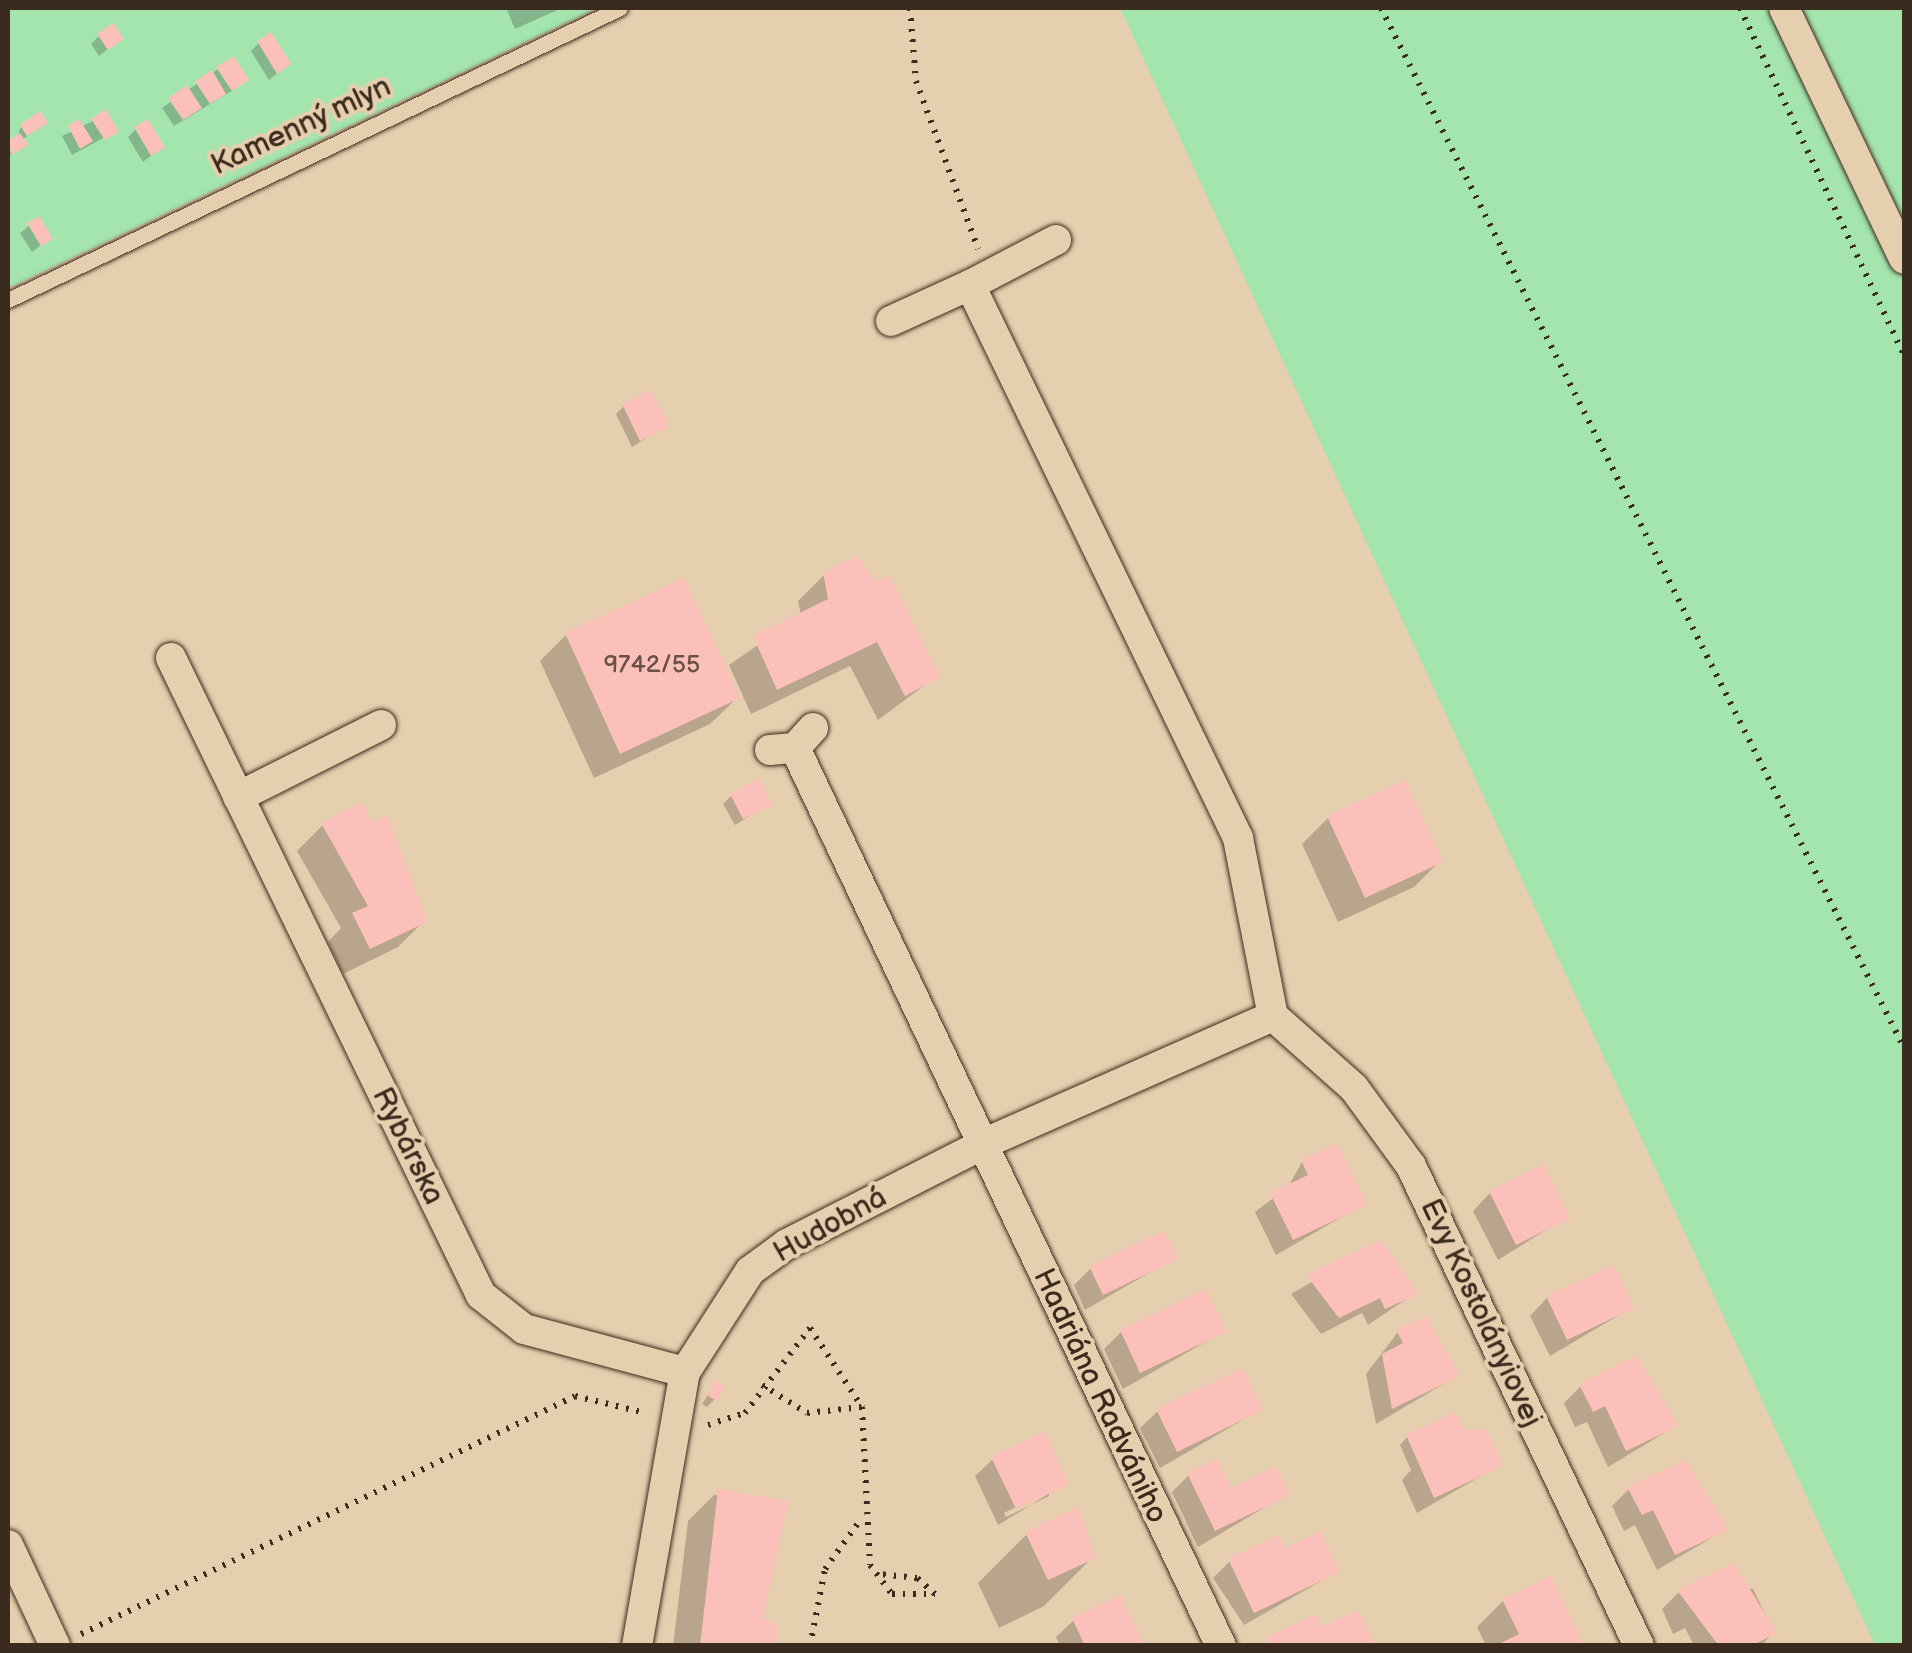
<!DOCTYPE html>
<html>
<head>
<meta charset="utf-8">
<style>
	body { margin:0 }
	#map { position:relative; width:1912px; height:1653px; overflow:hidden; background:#e6cfaf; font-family:"Balsamiq Sans",sans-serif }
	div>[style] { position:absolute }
	.green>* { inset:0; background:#a4e4ad }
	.shadow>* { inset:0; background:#0003 }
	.building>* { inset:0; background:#fcc0bb }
	.path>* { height:6px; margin-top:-3px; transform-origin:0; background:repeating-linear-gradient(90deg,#3b2a1e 0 2.5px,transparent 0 10.5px) }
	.roads { filter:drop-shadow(0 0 2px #3b2a1e) drop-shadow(0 0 2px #3b2a1e) }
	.service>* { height:15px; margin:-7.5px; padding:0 7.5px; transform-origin:7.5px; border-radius:7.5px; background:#e6cfaf }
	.minor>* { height:30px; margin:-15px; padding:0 15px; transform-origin:15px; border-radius:15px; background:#e6cfaf }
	span { translate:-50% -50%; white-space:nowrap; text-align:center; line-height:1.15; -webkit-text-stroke:8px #e6cfaf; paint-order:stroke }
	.number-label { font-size:25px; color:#6b5045 }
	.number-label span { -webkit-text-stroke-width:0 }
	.street-label { font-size:30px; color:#3b2a1e }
	.frame { position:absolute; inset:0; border:10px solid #3b2a1e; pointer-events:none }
</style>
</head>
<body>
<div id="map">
	<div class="green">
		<div style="clip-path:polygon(8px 8px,597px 8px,8px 288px)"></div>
		<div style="clip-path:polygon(1120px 8px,1904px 8px,1904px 1645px,1875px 1645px)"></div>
	</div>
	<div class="shadow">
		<div style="clip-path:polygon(506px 8px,562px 8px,515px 29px)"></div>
		<div style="clip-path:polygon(99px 36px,121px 39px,99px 56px,91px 44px)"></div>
		<div style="clip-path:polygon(259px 43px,280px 71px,269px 80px,251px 51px)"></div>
		<div style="clip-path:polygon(218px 69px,238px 87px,174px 126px,162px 108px)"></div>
		<div style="clip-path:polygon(93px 121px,116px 131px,72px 155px,62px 136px)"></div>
		<div style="clip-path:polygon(45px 122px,22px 140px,8px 158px,21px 127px)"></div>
		<div style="clip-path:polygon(136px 129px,162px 147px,143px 162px,128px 137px)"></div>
		<div style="clip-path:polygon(38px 219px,50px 238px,32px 252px,20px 233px)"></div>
		<div style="clip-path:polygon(624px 406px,666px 426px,632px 447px,616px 414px)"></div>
		<div style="clip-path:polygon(825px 574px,937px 676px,878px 720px,850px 666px,751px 714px,729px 665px,801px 615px,798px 601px)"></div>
		<div style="clip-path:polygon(566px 635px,737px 698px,710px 724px,594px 778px,540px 661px)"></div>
		<div style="clip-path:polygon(731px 796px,768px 804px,735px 825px,723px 804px)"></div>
		<div style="clip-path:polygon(1328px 818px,1440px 861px,1414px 887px,1338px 922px,1302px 844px)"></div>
		<div style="clip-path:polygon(323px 825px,424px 921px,398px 947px,343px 974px,328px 942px,341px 928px,297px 851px)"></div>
		<div style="clip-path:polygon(1302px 1162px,1364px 1204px,1276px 1255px,1255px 1212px,1288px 1187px)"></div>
		<div style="clip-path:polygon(1490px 1193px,1567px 1217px,1498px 1260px,1473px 1211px)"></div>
		<div style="clip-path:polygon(1380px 1243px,1415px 1293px,1368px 1325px,1362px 1313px,1321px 1334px,1291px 1294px)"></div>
		<div style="clip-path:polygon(1175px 1258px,1085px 1310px,1074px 1285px,1091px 1268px)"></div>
		<div style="clip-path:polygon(1547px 1298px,1631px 1308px,1550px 1356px,1530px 1316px)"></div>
		<div style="clip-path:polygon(1121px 1332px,1223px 1332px,1123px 1389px,1104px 1349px)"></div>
		<div style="clip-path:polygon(1398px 1332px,1457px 1376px,1376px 1424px,1366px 1374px)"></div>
		<div style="clip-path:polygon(715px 1384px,715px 1399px,707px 1407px,702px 1404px)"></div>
		<div style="clip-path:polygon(1581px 1386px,1676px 1426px,1608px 1467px,1587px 1422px,1575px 1427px,1564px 1403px)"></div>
		<div style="clip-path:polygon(1260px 1410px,1160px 1468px,1140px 1428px,1158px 1411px)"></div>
		<div style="clip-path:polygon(1407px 1437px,1466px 1441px,1500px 1465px,1417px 1513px,1402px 1480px,1411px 1470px,1400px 1445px)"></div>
		<div style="clip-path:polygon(evenodd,993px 1459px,1066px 1483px,998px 1525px,975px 1476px,993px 1459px,1049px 1491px,1049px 1496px,1006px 1517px,1004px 1513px,1049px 1491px)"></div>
		<div style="clip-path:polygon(1189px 1475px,1229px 1491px,1287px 1494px,1198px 1547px,1172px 1492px)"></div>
		<div style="clip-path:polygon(1629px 1489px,1725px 1530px,1657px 1570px,1635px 1525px,1624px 1531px,1612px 1506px)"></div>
		<div style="clip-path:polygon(714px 1495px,782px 1501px,760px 1621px,772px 1646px,673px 1646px,688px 1521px)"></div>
		<div style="clip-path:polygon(1027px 1534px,1093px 1557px,1044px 1606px,999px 1628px,978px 1583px)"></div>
		<div style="clip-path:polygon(1284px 1551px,1337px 1572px,1244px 1625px,1213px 1578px,1230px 1561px)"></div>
		<div style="clip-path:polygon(1753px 1589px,1774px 1632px,1761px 1646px,1694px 1646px,1685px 1628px,1673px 1634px,1662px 1609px,1679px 1592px)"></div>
		<div style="clip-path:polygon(1503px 1601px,1579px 1646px,1486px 1646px,1477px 1627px)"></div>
		<div style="clip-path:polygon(1074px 1620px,1141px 1644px,1060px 1646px,1056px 1637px)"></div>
	</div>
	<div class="building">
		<div style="clip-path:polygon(113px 23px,124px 39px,108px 50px,97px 34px)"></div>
		<div style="clip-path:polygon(271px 32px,291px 64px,277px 74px,257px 41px)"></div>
		<div style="clip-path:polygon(234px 56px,249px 80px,232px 91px,216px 67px)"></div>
		<div style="clip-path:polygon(212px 70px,226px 94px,210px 104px,195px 81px)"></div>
		<div style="clip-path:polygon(187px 85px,202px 108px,183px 120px,168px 98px)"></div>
		<div style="clip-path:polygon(106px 109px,119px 132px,105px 140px,91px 119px)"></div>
		<div style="clip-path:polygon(40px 111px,48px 123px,27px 136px,20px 125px)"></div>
		<div style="clip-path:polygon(79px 119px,93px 141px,80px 149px,68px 126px)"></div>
		<div style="clip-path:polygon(148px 119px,165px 148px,151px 156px,134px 127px)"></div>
		<div style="clip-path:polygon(20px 133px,28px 145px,12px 155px,8px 141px)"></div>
		<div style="clip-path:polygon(39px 216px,53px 239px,41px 246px,27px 223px)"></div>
		<div style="clip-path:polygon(651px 390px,669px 427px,640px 441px,622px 404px)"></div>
		<div style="clip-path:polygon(857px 556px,875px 581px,890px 576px,940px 677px,905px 696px,877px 642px,777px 690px,753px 636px,828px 599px,823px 572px)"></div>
		<div style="clip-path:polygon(684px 578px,740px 698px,620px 754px,565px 633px)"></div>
		<div style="clip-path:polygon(759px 778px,772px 805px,743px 819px,730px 794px)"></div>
		<div style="clip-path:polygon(1405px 780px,1443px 862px,1365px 898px,1327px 816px)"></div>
		<div style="clip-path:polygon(362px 802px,372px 823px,387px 815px,427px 922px,370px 949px,352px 913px,368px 906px,321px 823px)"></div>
		<div style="clip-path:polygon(1337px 1143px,1367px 1205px,1293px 1240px,1270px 1193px,1308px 1175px,1301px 1160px)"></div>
		<div style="clip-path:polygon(1543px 1164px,1570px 1218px,1516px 1245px,1489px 1191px)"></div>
		<div style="clip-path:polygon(1164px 1231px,1178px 1259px,1103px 1295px,1089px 1266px)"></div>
		<div style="clip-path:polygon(1381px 1240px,1418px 1294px,1385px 1309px,1380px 1298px,1339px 1318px,1306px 1275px)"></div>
		<div style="clip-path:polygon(1613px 1265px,1634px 1308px,1567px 1340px,1546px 1296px)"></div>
		<div style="clip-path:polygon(1206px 1289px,1226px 1332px,1140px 1373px,1120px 1330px)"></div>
		<div style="clip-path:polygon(1426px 1316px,1460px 1376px,1392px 1409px,1382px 1354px,1403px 1343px,1396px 1330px)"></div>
		<div style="clip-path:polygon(1636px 1356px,1679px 1426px,1626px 1451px,1605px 1406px,1593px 1412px,1579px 1384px)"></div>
		<div style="clip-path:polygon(1243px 1368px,1263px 1410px,1177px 1452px,1156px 1409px)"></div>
		<div style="clip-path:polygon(714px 1381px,724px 1385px,717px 1401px,708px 1396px)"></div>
		<div style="clip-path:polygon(1455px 1412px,1463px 1430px,1486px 1429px,1503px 1466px,1434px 1498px,1406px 1435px)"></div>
		<div style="clip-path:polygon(1044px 1431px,1069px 1484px,1016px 1509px,991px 1457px)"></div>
		<div style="clip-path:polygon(1216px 1459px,1231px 1488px,1276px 1466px,1290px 1495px,1215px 1531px,1187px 1473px)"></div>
		<div style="clip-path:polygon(1685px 1460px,1728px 1530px,1675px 1555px,1653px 1510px,1642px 1515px,1627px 1487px)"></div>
		<div style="clip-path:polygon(718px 1489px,788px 1501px,763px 1619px,778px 1627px,775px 1646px,700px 1646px)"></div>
		<div style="clip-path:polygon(1078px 1507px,1096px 1558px,1048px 1580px,1025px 1532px)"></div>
		<div style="clip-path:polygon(1320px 1531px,1340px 1572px,1254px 1613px,1228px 1559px,1278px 1535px,1285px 1548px)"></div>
		<div style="clip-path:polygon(1734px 1563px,1777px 1633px,1751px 1646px,1719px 1646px,1677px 1590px)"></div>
		<div style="clip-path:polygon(1551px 1576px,1584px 1646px,1495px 1646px,1519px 1634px,1502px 1599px)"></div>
		<div style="clip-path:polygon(1120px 1595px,1144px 1644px,1085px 1646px,1072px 1618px)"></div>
		<div style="clip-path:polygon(1358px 1610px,1375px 1646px,1270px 1646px,1266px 1638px,1315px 1614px,1322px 1627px)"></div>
	</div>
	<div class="path">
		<div style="left:910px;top:8px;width:73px;rotate:85.3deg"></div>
		<div style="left:916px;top:81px;width:179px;rotate:69.7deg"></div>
		<div style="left:1381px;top:8px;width:1164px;rotate:63.3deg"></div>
		<div style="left:1740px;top:8px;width:384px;rotate:64.7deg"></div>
		<div style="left:762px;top:1385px;width:53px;rotate:31.9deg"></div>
		<div style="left:807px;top:1413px;width:55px;rotate:-6.2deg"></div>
		<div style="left:708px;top:1425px;width:39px;rotate:-18deg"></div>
		<div style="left:745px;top:1413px;width:107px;rotate:-52.6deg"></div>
		<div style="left:810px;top:1328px;width:95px;rotate:56.6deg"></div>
		<div style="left:862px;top:1407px;width:158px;rotate:87.1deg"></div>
		<div style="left:870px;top:1565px;width:36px;rotate:53deg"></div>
		<div style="left:892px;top:1594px;width:43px"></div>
		<div style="left:935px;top:1594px;width:24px;rotate:-138deg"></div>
		<div style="left:917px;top:1578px;width:38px;rotate:-174deg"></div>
		<div style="left:81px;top:1634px;width:548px;rotate:-25.72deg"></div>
		<div style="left:575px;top:1396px;width:73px;rotate:13.5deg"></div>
		<div style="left:810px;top:1646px;width:78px;rotate:-79deg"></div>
		<div style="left:825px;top:1569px;width:62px;rotate:-54.2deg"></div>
	</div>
	<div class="roads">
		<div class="service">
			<div style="left:8px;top:300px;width:678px;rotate:-25.51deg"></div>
		</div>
		<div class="minor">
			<div style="left:1784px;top:8px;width:278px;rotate:64.4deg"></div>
			<div style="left:1056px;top:240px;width:97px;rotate:152.4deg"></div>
			<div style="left:970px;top:285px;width:615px;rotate:64.14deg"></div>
			<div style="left:1238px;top:838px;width:181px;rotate:78.9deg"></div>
			<div style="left:891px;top:321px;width:87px;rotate:-24.5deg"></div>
			<div style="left:171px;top:658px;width:708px;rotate:64.05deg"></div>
			<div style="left:481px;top:1295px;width:55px;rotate:38.3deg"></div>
			<div style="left:524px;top:1329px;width:167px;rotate:15deg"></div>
			<div style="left:795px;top:748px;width:994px;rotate:64.62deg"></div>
			<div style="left:770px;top:750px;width:25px;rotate:-5deg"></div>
			<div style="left:795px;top:748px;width:27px;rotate:-48deg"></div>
			<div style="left:238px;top:797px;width:160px;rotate:-26.7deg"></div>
			<div style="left:1273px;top:1016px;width:108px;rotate:41.6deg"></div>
			<div style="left:1354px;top:1088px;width:97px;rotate:53.8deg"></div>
			<div style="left:1411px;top:1166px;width:531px;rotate:64.59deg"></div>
			<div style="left:8px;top:1545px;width:111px;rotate:65deg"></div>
			<div style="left:637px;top:1646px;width:278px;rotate:-80.1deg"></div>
			<div style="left:685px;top:1372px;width:120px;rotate:-57.2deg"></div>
			<div style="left:750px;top:1271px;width:46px;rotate:-36.1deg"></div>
			<div style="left:787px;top:1244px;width:220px;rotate:-27deg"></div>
			<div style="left:983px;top:1144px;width:317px;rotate:-23.8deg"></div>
		</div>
	</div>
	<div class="number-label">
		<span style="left:652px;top:665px">9742/55</span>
	</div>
	<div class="street-label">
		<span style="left:301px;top:126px;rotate:-25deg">Kamenný mlyn</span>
		<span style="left:408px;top:1146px;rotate:64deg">Rybárska</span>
		<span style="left:830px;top:1225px;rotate:-29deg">Hudobná</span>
		<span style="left:1481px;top:1313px;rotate:65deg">Evy Kostolányiovej</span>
		<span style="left:1100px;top:1396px;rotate:65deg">Hadriána Radvániho</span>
	</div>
	<div class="frame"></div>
</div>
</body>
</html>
